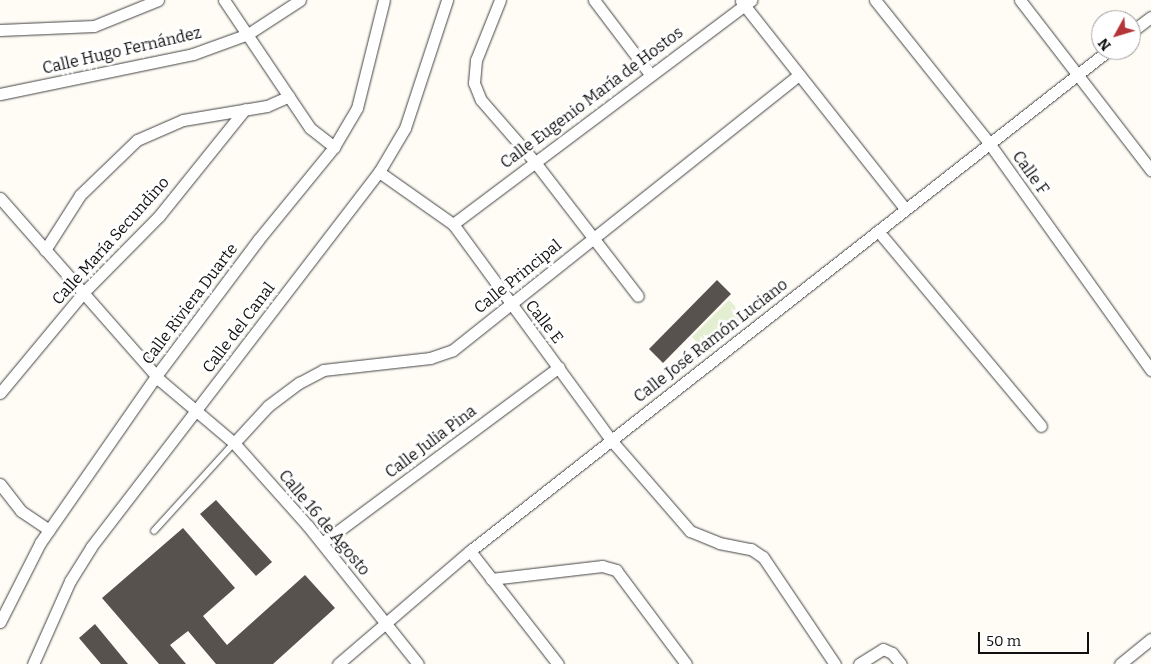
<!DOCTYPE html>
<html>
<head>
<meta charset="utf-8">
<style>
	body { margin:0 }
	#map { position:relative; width:1151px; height:664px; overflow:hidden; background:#fefcf5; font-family:Bitter,serif }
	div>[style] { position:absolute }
	.pitch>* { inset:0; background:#e4eed1 }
	.building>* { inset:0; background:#58524e }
	.roads { filter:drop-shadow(0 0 1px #434343) drop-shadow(0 0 1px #434343) }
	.lane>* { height:5.5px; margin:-2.75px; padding:0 2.75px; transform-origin:2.75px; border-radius:2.75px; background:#fff }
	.street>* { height:11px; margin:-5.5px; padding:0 5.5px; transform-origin:5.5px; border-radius:5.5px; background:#fff }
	span { translate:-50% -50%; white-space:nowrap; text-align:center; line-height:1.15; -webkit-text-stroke:5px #fff; paint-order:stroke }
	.street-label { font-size:16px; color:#101010 }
	.north { position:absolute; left:1091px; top:10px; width:50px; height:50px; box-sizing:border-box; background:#fff; border:1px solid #9f9f9f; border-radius:50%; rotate:231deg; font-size:14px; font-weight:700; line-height:20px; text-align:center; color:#101010 }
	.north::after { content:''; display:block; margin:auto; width:18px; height:22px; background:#b43539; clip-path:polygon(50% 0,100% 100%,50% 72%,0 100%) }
	.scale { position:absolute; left:978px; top:632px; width:111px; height:22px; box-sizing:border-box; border:2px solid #101010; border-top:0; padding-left:6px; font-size:15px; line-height:18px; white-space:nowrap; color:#101010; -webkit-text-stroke:4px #fff; paint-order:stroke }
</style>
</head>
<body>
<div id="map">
	<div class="pitch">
		<div style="clip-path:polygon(729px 300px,746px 317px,709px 354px,692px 337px)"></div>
	</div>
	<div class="building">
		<div style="clip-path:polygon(717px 280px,731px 294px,663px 363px,649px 349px)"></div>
		<div style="clip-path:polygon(216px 500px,272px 562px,256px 576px,200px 514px)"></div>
		<div style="clip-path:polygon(183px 528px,235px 588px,203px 616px,227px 645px,305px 575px,335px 608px,273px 664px,216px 664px,188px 631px,170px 645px,186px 664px,159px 664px,102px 598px)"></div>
		<div style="clip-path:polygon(95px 624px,128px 664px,101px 664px,79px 638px)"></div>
	</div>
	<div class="roads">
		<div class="lane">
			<div style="left:154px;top:531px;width:119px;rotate:-47.7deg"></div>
		</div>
		<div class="street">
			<div style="left:224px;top:0;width:154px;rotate:56.1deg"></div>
			<div style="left:310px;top:128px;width:31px;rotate:38deg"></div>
			<div style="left:500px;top:0;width:65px;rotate:111.8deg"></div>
			<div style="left:476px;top:60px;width:23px;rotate:95deg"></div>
			<div style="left:474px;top:83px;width:18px;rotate:68deg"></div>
			<div style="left:481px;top:100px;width:81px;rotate:49deg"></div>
			<div style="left:534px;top:161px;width:170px;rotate:52.4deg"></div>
			<div style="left:594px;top:0;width:93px;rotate:52.9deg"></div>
			<div style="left:875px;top:0;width:183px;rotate:51.4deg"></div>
			<div style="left:989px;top:143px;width:279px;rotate:54.5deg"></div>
			<div style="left:1020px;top:0;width:215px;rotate:52.4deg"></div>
			<div style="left:741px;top:1px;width:265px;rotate:51.7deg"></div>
			<div style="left:0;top:30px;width:94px;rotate:-2.4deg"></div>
			<div style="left:94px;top:26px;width:69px;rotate:-22.1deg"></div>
			<div style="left:1131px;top:32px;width:25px;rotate:-37deg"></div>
			<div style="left:0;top:94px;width:197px;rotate:-11.7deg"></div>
			<div style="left:193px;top:54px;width:59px;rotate:-20deg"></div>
			<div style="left:248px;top:34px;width:62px;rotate:-33.2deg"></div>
			<div style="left:379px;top:172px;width:90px;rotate:35.1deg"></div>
			<div style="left:453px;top:224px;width:268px;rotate:53.8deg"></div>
			<div style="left:611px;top:440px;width:121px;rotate:49deg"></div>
			<div style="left:690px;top:531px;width:31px;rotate:22deg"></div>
			<div style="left:719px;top:543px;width:33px;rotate:11deg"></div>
			<div style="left:751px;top:549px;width:14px;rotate:34deg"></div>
			<div style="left:763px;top:557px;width:129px;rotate:56.1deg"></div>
			<div style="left:0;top:198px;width:244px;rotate:48.7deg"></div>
			<div style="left:161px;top:381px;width:96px;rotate:40.3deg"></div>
			<div style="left:234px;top:443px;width:111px;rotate:48.3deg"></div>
			<div style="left:308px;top:526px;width:176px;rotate:51.4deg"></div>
			<div style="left:453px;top:224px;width:373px;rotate:-36.9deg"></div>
			<div style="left:878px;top:231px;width:254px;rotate:50.1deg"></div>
			<div style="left:45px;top:250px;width:65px;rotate:-57.5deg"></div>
			<div style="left:80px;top:195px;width:79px;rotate:-44deg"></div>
			<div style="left:137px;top:140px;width:50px;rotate:-23.5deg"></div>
			<div style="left:183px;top:120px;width:85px;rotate:-9.5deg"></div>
			<div style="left:267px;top:106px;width:24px;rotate:-24deg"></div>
			<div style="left:0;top:393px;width:131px;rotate:-50.3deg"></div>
			<div style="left:84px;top:292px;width:107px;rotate:-45.4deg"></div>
			<div style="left:159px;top:216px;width:137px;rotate:-51.2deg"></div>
			<div style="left:234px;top:443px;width:50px;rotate:-47.4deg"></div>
			<div style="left:268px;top:406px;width:39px;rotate:-37deg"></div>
			<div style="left:299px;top:383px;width:27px;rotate:-28deg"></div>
			<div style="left:323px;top:370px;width:108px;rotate:-6.4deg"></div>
			<div style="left:430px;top:358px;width:24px;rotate:-19deg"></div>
			<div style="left:453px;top:350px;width:442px;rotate:-38.5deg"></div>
			<div style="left:0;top:484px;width:34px;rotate:52deg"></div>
			<div style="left:21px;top:511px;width:34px;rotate:34deg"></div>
			<div style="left:322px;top:543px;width:295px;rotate:-36.6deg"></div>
			<div style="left:470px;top:551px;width:143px;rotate:52.1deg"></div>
			<div style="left:491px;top:579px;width:112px;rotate:-6.7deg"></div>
			<div style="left:602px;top:566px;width:15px;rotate:16deg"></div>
			<div style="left:616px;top:570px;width:117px;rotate:53.3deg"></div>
			<div style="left:0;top:622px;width:89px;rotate:-63.1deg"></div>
			<div style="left:40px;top:543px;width:203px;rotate:-55.2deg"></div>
			<div style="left:156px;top:376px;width:170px;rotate:-53.1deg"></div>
			<div style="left:258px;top:240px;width:120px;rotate:-50.7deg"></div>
			<div style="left:334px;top:147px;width:45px;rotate:-59.5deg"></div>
			<div style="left:357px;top:108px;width:111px;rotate:-76deg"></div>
			<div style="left:33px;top:664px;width:91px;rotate:-66deg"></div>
			<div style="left:70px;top:581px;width:40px;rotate:-58deg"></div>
			<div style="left:91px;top:547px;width:473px;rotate:-52.5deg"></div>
			<div style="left:379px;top:172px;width:51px;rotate:-59.4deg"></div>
			<div style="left:405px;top:128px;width:135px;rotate:-71.8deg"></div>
			<div style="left:338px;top:664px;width:174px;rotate:-40.6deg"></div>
			<div style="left:470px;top:551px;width:812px;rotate:-38.1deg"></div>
			<div style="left:859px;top:664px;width:28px;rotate:-32deg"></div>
			<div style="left:883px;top:649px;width:10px;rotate:24deg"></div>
			<div style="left:892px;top:653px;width:14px;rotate:51deg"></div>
			<div style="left:1120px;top:664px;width:40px;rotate:-39deg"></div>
		</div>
	</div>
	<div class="street-label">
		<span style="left:122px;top:51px;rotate:-13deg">Calle Hugo Fernández</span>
		<span style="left:592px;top:98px;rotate:-37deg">Calle Eugenio María de Hostos</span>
		<span style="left:1030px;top:173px;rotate:54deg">Calle F</span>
		<span style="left:111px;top:241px;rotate:-48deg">Calle María Secundino</span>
		<span style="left:518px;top:277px;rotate:-39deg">Calle Principal</span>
		<span style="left:190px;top:304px;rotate:-53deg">Calle Riviera Duarte</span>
		<span style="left:544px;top:322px;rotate:52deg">Calle E</span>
		<span style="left:239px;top:328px;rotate:-53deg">Calle del Canal</span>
		<span style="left:711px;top:341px;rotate:-38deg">Calle José Ramón Luciano</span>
		<span style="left:431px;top:442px;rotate:-37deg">Calle Julia Pina</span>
		<span style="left:324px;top:523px;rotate:50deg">Calle 16 de Agosto</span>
	</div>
	<div class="north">N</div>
	<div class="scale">50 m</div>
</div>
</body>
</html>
